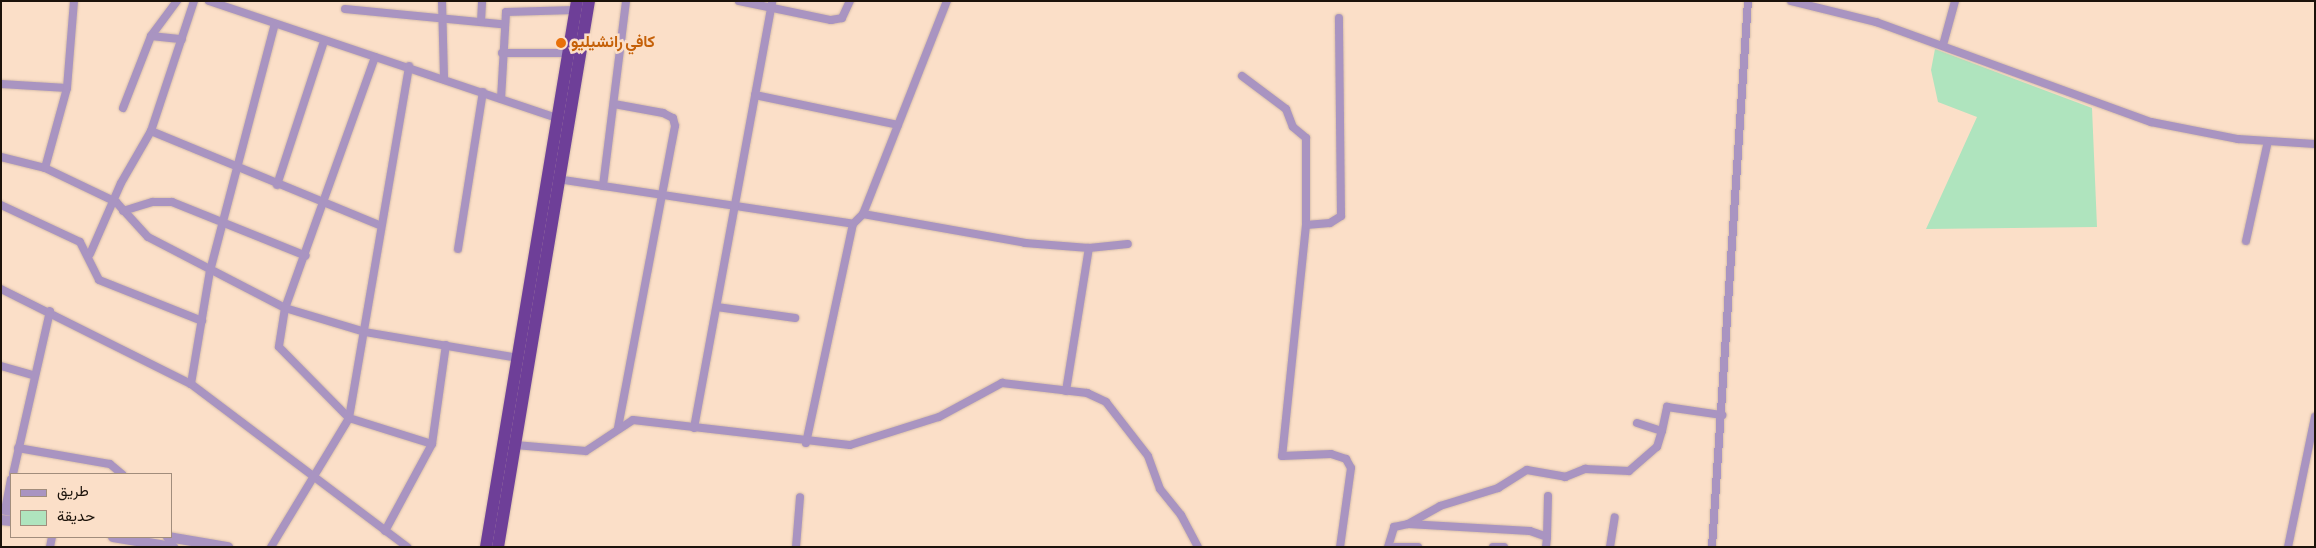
<!DOCTYPE html>
<html>
<head>
<meta charset="utf-8">
<style>
	body { margin:0 }
	#map { position:relative; width:2316px; height:548px; overflow:hidden; background:#fbdfc8; font-family:"Sofia Sans Condensed",Vazirmatn,sans-serif }
	div>[style] { position:absolute }
	.green>* { inset:0; background:#afe4be }
	.roads { filter:drop-shadow(0 0 1px #d7beaa) drop-shadow(0 0 1px #d7beaa) }
	.minor>* { height:8px; margin:-4px; padding:0 4px; transform-origin:4px; border-radius:4px; background:#a994c1 }
	.tertiary>* { height:10px; margin:-5px; padding:0 5px; transform-origin:5px; border-radius:5px; background:#a994c1 }
	.trunk>* { height:12px; margin:-6px; padding:0 6px; transform-origin:6px; border-radius:6px; background:#6e3f98 }
	.dots>* { width:14px; height:14px; translate:-50% -50%; box-sizing:border-box; border:2px solid #fbdfc8; border-radius:50% }
	span { translate:-50% -50%; white-space:nowrap; text-align:center; line-height:1.15; -webkit-text-stroke:5px #fbdfc8; paint-order:stroke }
	.food-label { font-size:16px; color:#c56008; font-weight:700 }
	.left { translate:0 -50%; text-align:left }
	.frame { position:absolute; inset:0; border:2px solid #1b120a; pointer-events:none }
	.legend { position:absolute; left:10px; top:473px; width:162px; height:65px; box-sizing:border-box; background:#fbdfc8; border:1px solid #a18d7c; margin:0; padding:6px 9px; list-style:none; font-size:15px; color:#1b120a }
	.legend li { display:flex; align-items:center; gap:10px; height:25px }
	.legend b { width:25px; border:1px solid #a18d7c }
</style>
</head>
<body>
<div id="map">
	<div class="green">
		<div style="clip-path:polygon(1935px 49px,2092px 108px,2097px 227px,1926px 229px,1977px 117px,1938px 102px,1931px 70px)"></div>
	</div>
	<div class="roads">
		<div class="minor">
			<div style="left:209px;top:1px;width:367px;rotate:18.6deg"></div>
			<div style="left:442px;top:1px;width:77px;rotate:88.5deg"></div>
			<div style="left:739px;top:1px;width:94px;rotate:11.7deg"></div>
			<div style="left:831px;top:20px;width:11px;rotate:-10deg"></div>
			<div style="left:842px;top:18px;width:19px;rotate:-65deg"></div>
			<div style="left:1791px;top:1px;width:88px;rotate:13.9deg"></div>
			<div style="left:1876px;top:22px;width:293px;rotate:20deg"></div>
			<div style="left:2151px;top:122px;width:89px;rotate:11.1deg"></div>
			<div style="left:2238px;top:139px;width:77px;rotate:3.7deg"></div>
			<div style="left:345px;top:9px;width:158px;rotate:5.5deg"></div>
			<div style="left:481px;top:22px;width:21px;rotate:-87deg"></div>
			<div style="left:151px;top:36px;width:44px;rotate:-53.4deg"></div>
			<div style="left:1943px;top:45px;width:46px;rotate:-74.7deg"></div>
			<div style="left:502px;top:53px;width:66px"></div>
			<div style="left:375px;top:57px;width:267px;rotate:109.7deg"></div>
			<div style="left:285px;top:308px;width:39px;rotate:99deg"></div>
			<div style="left:279px;top:347px;width:100px;rotate:45.4deg"></div>
			<div style="left:349px;top:418px;width:87px;rotate:17.4deg"></div>
			<div style="left:1242px;top:76px;width:55px;rotate:36.9deg"></div>
			<div style="left:1286px;top:109px;width:19px;rotate:69deg"></div>
			<div style="left:1293px;top:127px;width:17px;rotate:40deg"></div>
			<div style="left:1306px;top:138px;width:87px;rotate:90deg"></div>
			<div style="left:1306px;top:225px;width:232px;rotate:95.9deg"></div>
			<div style="left:1282px;top:456px;width:49px;rotate:-2.3deg"></div>
			<div style="left:1331px;top:454px;width:16px;rotate:18deg"></div>
			<div style="left:1346px;top:459px;width:10px;rotate:61deg"></div>
			<div style="left:1351px;top:468px;width:80px;rotate:97.9deg"></div>
			<div style="left:1px;top:84px;width:66px;rotate:3.5deg"></div>
			<div style="left:755px;top:95px;width:146px;rotate:11.8deg"></div>
			<div style="left:501px;top:99px;width:87px;rotate:-86.7deg"></div>
			<div style="left:506px;top:12px;width:69px;rotate:-1.7deg"></div>
			<div style="left:614px;top:104px;width:50px;rotate:10.4deg"></div>
			<div style="left:663px;top:113px;width:11px;rotate:27deg"></div>
			<div style="left:673px;top:118px;width:8px;rotate:76deg"></div>
			<div style="left:675px;top:126px;width:308px;rotate:100.7deg"></div>
			<div style="left:123px;top:108px;width:77px;rotate:-68.7deg"></div>
			<div style="left:151px;top:36px;width:31px;rotate:6deg"></div>
			<div style="left:151px;top:131px;width:247px;rotate:22.4deg"></div>
			<div style="left:1px;top:157px;width:45px;rotate:14deg"></div>
			<div style="left:45px;top:168px;width:79px;rotate:25.6deg"></div>
			<div style="left:116px;top:202px;width:47px;rotate:47.6deg"></div>
			<div style="left:148px;top:237px;width:154px;rotate:27.4deg"></div>
			<div style="left:285px;top:308px;width:84px;rotate:16.7deg"></div>
			<div style="left:365px;top:332px;width:156px;rotate:9.6deg"></div>
			<div style="left:45px;top:168px;width:83px;rotate:-74.6deg"></div>
			<div style="left:67px;top:88px;width:87px;rotate:-85.4deg"></div>
			<div style="left:557px;top:179px;width:299px;rotate:8.6deg"></div>
			<div style="left:277px;top:185px;width:151px;rotate:-71.9deg"></div>
			<div style="left:603px;top:186px;width:186px;rotate:-82.9deg"></div>
			<div style="left:1px;top:205px;width:87px;rotate:25.1deg"></div>
			<div style="left:80px;top:242px;width:42px;rotate:63.4deg"></div>
			<div style="left:99px;top:280px;width:111px;rotate:21.7deg"></div>
			<div style="left:123px;top:211px;width:31px;rotate:-17deg"></div>
			<div style="left:153px;top:202px;width:19px"></div>
			<div style="left:172px;top:202px;width:144px;rotate:21.9deg"></div>
			<div style="left:863px;top:214px;width:165px;rotate:10.1deg"></div>
			<div style="left:1025px;top:243px;width:64px;rotate:4.5deg"></div>
			<div style="left:1089px;top:248px;width:39px;rotate:-6deg"></div>
			<div style="left:1306px;top:225px;width:24px;rotate:-5deg"></div>
			<div style="left:1330px;top:223px;width:13px;rotate:-32deg"></div>
			<div style="left:1341px;top:216px;width:198px;rotate:-90.6deg"></div>
			<div style="left:2246px;top:241px;width:102px;rotate:-77.6deg"></div>
			<div style="left:458px;top:249px;width:159px;rotate:-81deg"></div>
			<div style="left:90px;top:254px;width:77px;rotate:-66.4deg"></div>
			<div style="left:121px;top:183px;width:60px;rotate:-60deg"></div>
			<div style="left:151px;top:131px;width:137px;rotate:-71.7deg"></div>
			<div style="left:1px;top:289px;width:212px;rotate:26.6deg"></div>
			<div style="left:191px;top:384px;width:271px;rotate:37deg"></div>
			<div style="left:717px;top:307px;width:79px;rotate:8deg"></div>
			<div style="left:1px;top:366px;width:35px;rotate:16deg"></div>
			<div style="left:191px;top:384px;width:115px;rotate:-80.5deg"></div>
			<div style="left:210px;top:271px;width:255px;rotate:-75.3deg"></div>
			<div style="left:1066px;top:391px;width:145px;rotate:-80.9deg"></div>
			<div style="left:1637px;top:423px;width:26px;rotate:18deg"></div>
			<div style="left:1662px;top:431px;width:25px;rotate:-78deg"></div>
			<div style="left:1667px;top:407px;width:56px;rotate:8.3deg"></div>
			<div style="left:694px;top:428px;width:434px;rotate:-79.6deg"></div>
			<div style="left:806px;top:443px;width:224px;rotate:-77.9deg"></div>
			<div style="left:853px;top:224px;width:14px;rotate:-45deg"></div>
			<div style="left:863px;top:214px;width:229px;rotate:-68.5deg"></div>
			<div style="left:515px;top:445px;width:71px;rotate:4.8deg"></div>
			<div style="left:586px;top:451px;width:56px;rotate:-33.4deg"></div>
			<div style="left:633px;top:420px;width:218px;rotate:6.6deg"></div>
			<div style="left:850px;top:445px;width:93px;rotate:-17.5deg"></div>
			<div style="left:939px;top:417px;width:72px;rotate:-28.4deg"></div>
			<div style="left:1002px;top:383px;width:86px;rotate:6.7deg"></div>
			<div style="left:1087px;top:393px;width:21px;rotate:25deg"></div>
			<div style="left:1106px;top:402px;width:68px;rotate:52.1deg"></div>
			<div style="left:1148px;top:456px;width:35px;rotate:70deg"></div>
			<div style="left:1160px;top:489px;width:33px;rotate:51deg"></div>
			<div style="left:1181px;top:515px;width:36px;rotate:62deg"></div>
			<div style="left:18px;top:448px;width:93px;rotate:9.9deg"></div>
			<div style="left:110px;top:464px;width:16px;rotate:40deg"></div>
			<div style="left:13px;top:474px;width:167px;rotate:-77.2deg"></div>
			<div style="left:5px;top:510px;width:31px;rotate:-79deg"></div>
			<div style="left:1408px;top:524px;width:37px;rotate:-29deg"></div>
			<div style="left:1440px;top:506px;width:61px;rotate:-17.2deg"></div>
			<div style="left:1498px;top:488px;width:34px;rotate:-32deg"></div>
			<div style="left:1527px;top:470px;width:39px;rotate:10deg"></div>
			<div style="left:1565px;top:477px;width:22px;rotate:-22deg"></div>
			<div style="left:1585px;top:469px;width:44px;rotate:2.6deg"></div>
			<div style="left:1629px;top:471px;width:37px;rotate:-41deg"></div>
			<div style="left:1657px;top:447px;width:17px;rotate:-73deg"></div>
			<div style="left:385px;top:531px;width:99px;rotate:-61.6deg"></div>
			<div style="left:432px;top:444px;width:100px;rotate:-82deg"></div>
			<div style="left:50px;top:547px;width:10px;rotate:-79deg"></div>
			<div style="left:271px;top:547px;width:151px;rotate:-58.8deg"></div>
			<div style="left:349px;top:418px;width:357px;rotate:-80.3deg"></div>
			<div style="left:796px;top:547px;width:50px;rotate:-85.4deg"></div>
			<div style="left:1388px;top:547px;width:21px;rotate:-73deg"></div>
			<div style="left:1394px;top:527px;width:14px;rotate:-12deg"></div>
			<div style="left:1408px;top:524px;width:122px;rotate:3.3deg"></div>
			<div style="left:1530px;top:531px;width:18px;rotate:19deg"></div>
			<div style="left:1547px;top:537px;width:41px;rotate:-88.6deg"></div>
			<div style="left:1395px;top:547px;width:23px"></div>
			<div style="left:1493px;top:547px;width:11px"></div>
			<div style="left:1546px;top:547px;width:10px;rotate:-84deg"></div>
			<div style="left:1610px;top:547px;width:30px;rotate:-81deg"></div>
			<div style="left:1712px;top:547px;width:547px;rotate:-86.23deg"></div>
			<div style="left:2288px;top:547px;width:133px;rotate:-78.3deg"></div>
		</div>
		<div class="tertiary">
			<div style="left:1px;top:509px;width:10px;rotate:11deg"></div>
			<div style="left:1px;top:520px;width:10px;rotate:6deg"></div>
			<div style="left:113px;top:537px;width:61px;rotate:9.5deg"></div>
			<div style="left:168px;top:537px;width:61px;rotate:9.5deg"></div>
		</div>
		<div class="trunk">
			<div style="left:486px;top:547px;width:554px;rotate:-80.54deg"></div>
			<div style="left:498px;top:547px;width:554px;rotate:-80.54deg"></div>
		</div>
	</div>
	<div class="dots">
		<div style="left:561px;top:43px;background:#e8710a"></div>
	</div>
	<div class="food-label">
		<span class="left" style="left:571px;top:43px">كافي رانشيليو</span>
	</div>
	<div class="frame"></div>
	<ul class="legend">
	<li><b style="height:6px;background:#a994c1"></b>طريق</li>
	<li><b style="height:14px;background:#afe4be"></b>حديقة</li>
	</ul>
</div>
</body>
</html>
